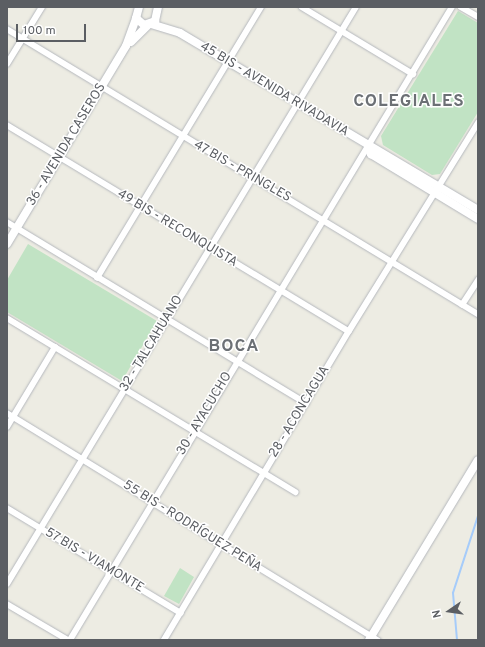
<!DOCTYPE html>
<html>
<head>
<meta charset="utf-8">
<style>
	body { margin:0 }
	#map { position:relative; width:485px; height:647px; overflow:hidden; background:#edece3; font-family:Overpass,sans-serif }
	div>[style] { position:absolute }
	.green>* { inset:0; background:#c1e3c4 }
	.stream>* { height:1.5px; margin:-0.75px; padding:0 0.75px; transform-origin:0.75px; border-radius:0.75px; background:#a6ccfa }
	.roads { filter:drop-shadow(0 0 1px #b5b8bd) drop-shadow(0 0 1px #b5b8bd) }
	.minor>* { height:5.5px; margin:-2.75px; padding:0 2.75px; transform-origin:2.75px; border-radius:2.75px; background:#fff }
	.secondary>* { height:8px; margin:-4px; padding:0 4px; transform-origin:4px; border-radius:4px; background:#fff }
	span { translate:-50% -50%; white-space:nowrap; text-align:center; line-height:1.15; -webkit-text-stroke:3px #fff; paint-order:stroke }
	.street-label { font-size:13px; color:#5b5e63 }
	.district-label { font-size:17px; color:#6c7075; font-weight:700; letter-spacing:1px }
	.frame { position:absolute; inset:0; border:8px solid #5b5e63; pointer-events:none }
	.north { position:absolute; left:429px; top:591px; width:40px; height:40px; -webkit-text-stroke:3px #fff; paint-order:stroke; rotate:257deg; font-size:11px; font-weight:700; line-height:16px; text-align:center; color:#5b5e63 }
	.north::after { content:''; display:block; margin:auto; width:14px; height:18px; background:#5b5e63; clip-path:polygon(50% 0,100% 100%,50% 72%,0 100%) }
	.scale { position:absolute; left:16px; top:24px; width:70px; height:18px; box-sizing:border-box; border:2px solid #5b5e63; border-top:0; padding-left:5px; font-size:12px; line-height:14px; white-space:nowrap; color:#5b5e63; -webkit-text-stroke:3px #fff; paint-order:stroke }
</style>
</head>
<body>
<div id="map">
	<div class="green">
		<div style="clip-path:polygon(458px 11px,478px 23px,478px 112px,440px 174px,432px 175px,383px 145px,381px 136px)"></div>
		<div style="clip-path:polygon(28px 244px,157px 321px,122px 381px,7px 312px,7px 280px)"></div>
		<div style="clip-path:polygon(180px 568px,194px 577px,179px 604px,164px 596px)"></div>
	</div>
	<div class="stream">
		<div style="left:457px;top:640px;width:47px;rotate:-94.9deg"></div>
		<div style="left:453px;top:593px;width:81px;rotate:-72deg"></div>
	</div>
	<div class="roads">
		<div class="minor">
			<div style="left:302px;top:7px;width:130px;rotate:31.1deg"></div>
			<div style="left:461px;top:7px;width:20px;rotate:30deg"></div>
			<div style="left:7px;top:29px;width:551px;rotate:31.18deg"></div>
			<div style="left:7px;top:64px;width:67px;rotate:-58.4deg"></div>
			<div style="left:7px;top:125px;width:399px;rotate:31.1deg"></div>
			<div style="left:7px;top:222px;width:350px;rotate:31.2deg"></div>
			<div style="left:97px;top:278px;width:317px;rotate:-58.8deg"></div>
			<div style="left:462px;top:305px;width:30px;rotate:-57deg"></div>
			<div style="left:7px;top:318px;width:337px;rotate:31.1deg"></div>
			<div style="left:7px;top:413px;width:435px;rotate:31.5deg"></div>
			<div style="left:7px;top:427px;width:93px;rotate:-59deg"></div>
			<div style="left:7px;top:508px;width:203px;rotate:31.1deg"></div>
			<div style="left:7px;top:584px;width:674px;rotate:-58.83deg"></div>
			<div style="left:7px;top:604px;width:71px;rotate:30.5deg"></div>
			<div style="left:70px;top:640px;width:739px;rotate:-58.89deg"></div>
			<div style="left:164px;top:640px;width:360px;rotate:-59.1deg"></div>
			<div style="left:349px;top:331px;width:245px;rotate:-58.2deg"></div>
		</div>
		<div class="secondary">
			<div style="left:139px;top:7px;width:11px;rotate:105deg"></div>
			<div style="left:136px;top:18px;width:11px;rotate:41deg"></div>
			<div style="left:144px;top:25px;width:12px;rotate:-20deg"></div>
			<div style="left:155px;top:21px;width:14px;rotate:-78deg"></div>
			<div style="left:151px;top:24px;width:30px;rotate:17deg"></div>
			<div style="left:180px;top:33px;width:347px;rotate:30.7deg"></div>
			<div style="left:131px;top:42px;width:25px;rotate:-45deg"></div>
			<div style="left:368px;top:147px;width:8px;rotate:67deg"></div>
			<div style="left:371px;top:154px;width:125px;rotate:31.3deg"></div>
			<div style="left:7px;top:244px;width:231px;rotate:-59deg"></div>
			<div style="left:126px;top:46px;width:30px;rotate:-70deg"></div>
			<div style="left:369px;top:640px;width:210px;rotate:-58.8deg"></div>
		</div>
	</div>
	<div class="street-label">
		<span style="left:274px;top:90px;rotate:31deg">45 BIS - AVENIDA RIVADAVIA</span>
		<span style="left:67px;top:145px;rotate:-59deg">36 - AVENIDA CASEROS</span>
		<span style="left:242px;top:172px;rotate:30deg">47 BIS - PRINGLES</span>
		<span style="left:177px;top:229px;rotate:31deg">49 BIS - RECONQUISTA</span>
		<span style="left:152px;top:344px;rotate:-59deg">32 - TALCAHUANO</span>
		<span style="left:300px;top:412px;rotate:-59deg">28 - ACONCAGUA</span>
		<span style="left:205px;top:414px;rotate:-59deg">30 - AYACUCHO</span>
		<span style="left:192px;top:527px;rotate:32deg">55 BIS - RODRÍGUEZ PEÑA</span>
		<span style="left:94px;top:561px;rotate:31deg">57 BIS - VIAMONTE</span>
	</div>
	<div class="district-label">
		<span style="left:409px;top:103px">COLEGIALES</span>
		<span style="left:234px;top:348px">BOCA</span>
	</div>
	<div class="frame"></div>
	<div class="north">N</div>
	<div class="scale">100 m</div>
</div>
</body>
</html>
